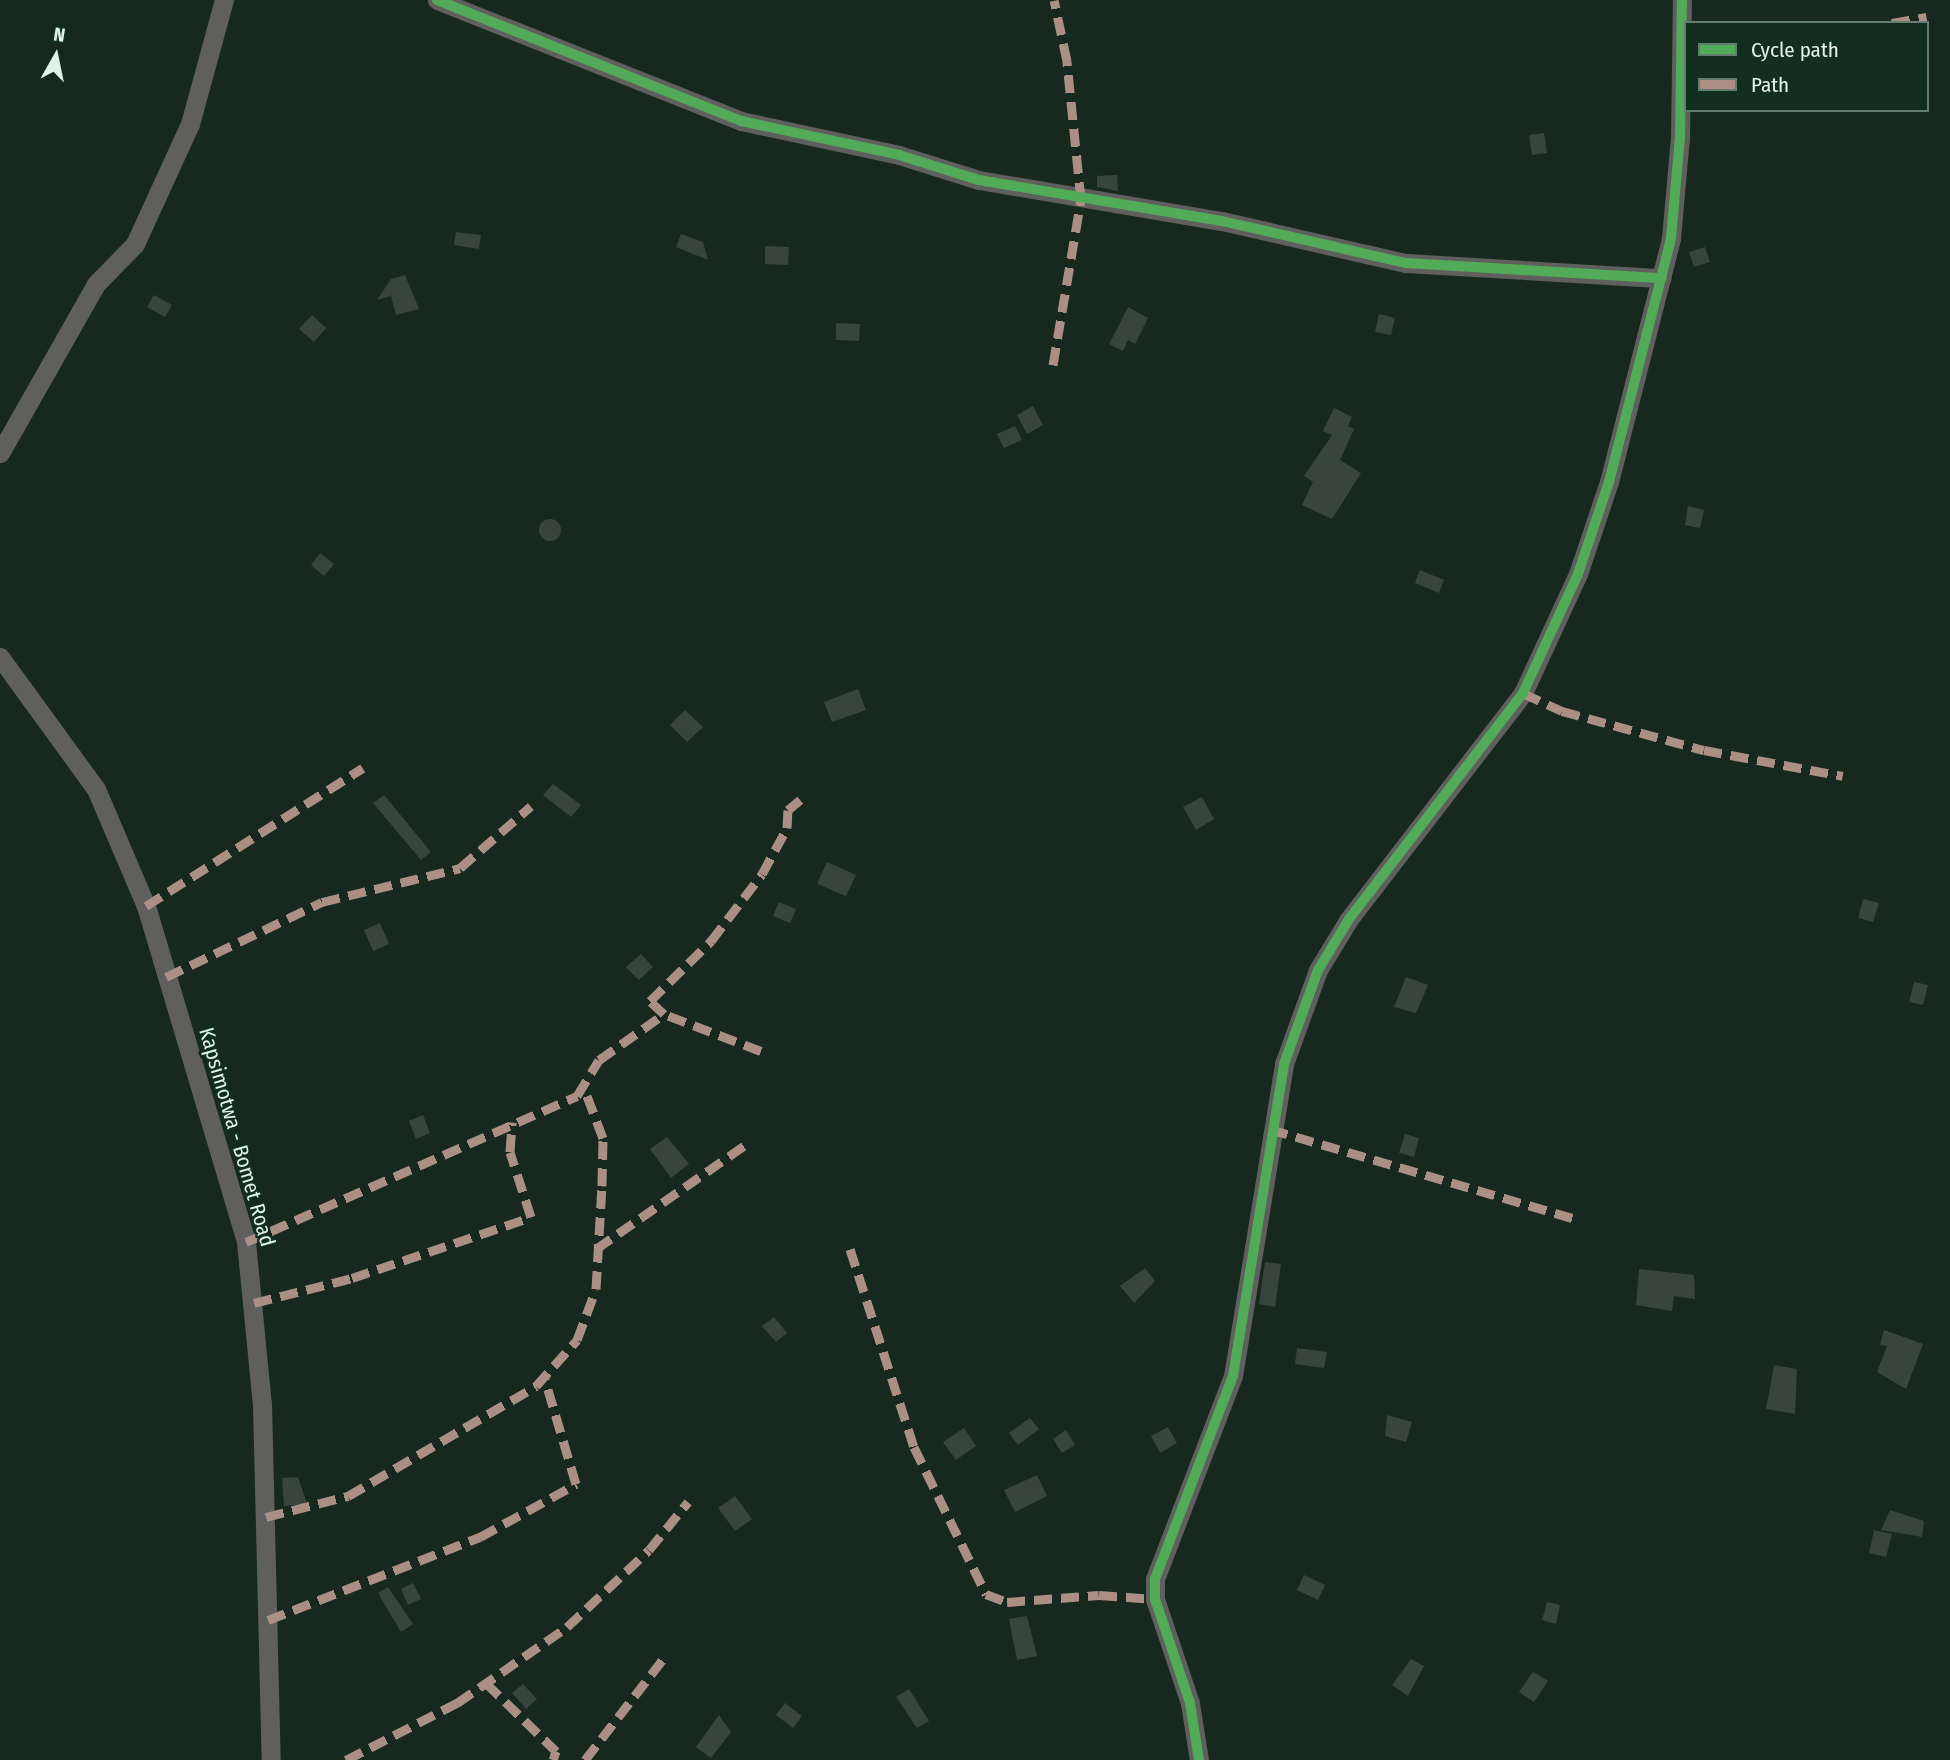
<!DOCTYPE html>
<html>
<head>
<meta charset="utf-8">
<style>
	body { margin:0 }
	#map { position:relative; width:1950px; height:1760px; overflow:hidden; background:#17281f; font-family:"Fira Sans Condensed",sans-serif }
	div>[style] { position:absolute }
	.building>* { inset:0; background:#38453e }
	.round { border-radius:50% }
	.minor>* { height:19px; margin:-9.5px; padding:0 9.5px; transform-origin:9.5px; border-radius:9.5px; background:#5f5f5e }
	.quiet>* { height:9px; margin-top:-4.5px; transform-origin:0; background:repeating-linear-gradient(90deg,#ac8f84 0 18px,transparent 0 27px) }
	.cycleway>* { height:10px; margin:-5px; padding:0 5px; transform-origin:5px; border-radius:5px; background:#51ab58 }
	span { translate:-50% -50%; white-space:nowrap; text-align:center; line-height:1.15; -webkit-text-stroke:5px #112e1f; paint-order:stroke }
	.street-label { font-size:21px; color:#e1f2e8 }
	.legend { position:absolute; left:1684px; top:21px; width:245px; height:91px; box-sizing:border-box; background:#112e1f; border:2px solid #647c6f; margin:0; padding:9px 12px; list-style:none; font-size:21px; color:#e1f2e8 }
	.legend li { display:flex; align-items:center; gap:14px; height:35px }
	.legend b { width:35px; border:2px solid #647c6f }
	.north { position:absolute; left:21px; top:21px; width:70px; height:70px; -webkit-text-stroke:5px #112e1f; paint-order:stroke; rotate:9deg; font-size:19px; font-weight:700; line-height:28px; text-align:center; color:#e1f2e8 }
	.north::after { content:''; display:block; margin:auto; width:24px; height:32px; background:#e1f2e8; clip-path:polygon(50% 0,100% 100%,50% 72%,0 100%) }
</style>
</head>
<body>
<div id="map">
	<div class="building">
		<div style="clip-path:polygon(1544px 133px,1547px 153px,1532px 155px,1529px 135px)"></div>
		<div style="clip-path:polygon(1117px 175px,1118px 191px,1097px 187px,1097px 176px)"></div>
		<div style="clip-path:polygon(456px 232px,481px 235px,479px 249px,454px 245px)"></div>
		<div style="clip-path:polygon(681px 234px,703px 242px,708px 260px,676px 247px)"></div>
		<div style="clip-path:polygon(765px 246px,789px 247px,788px 265px,765px 264px)"></div>
		<div style="clip-path:polygon(1705px 247px,1710px 262px,1694px 267px,1689px 252px)"></div>
		<div style="clip-path:polygon(405px 275px,419px 309px,396px 315px,391px 296px,377px 300px,391px 279px)"></div>
		<div style="clip-path:polygon(154px 295px,172px 305px,165px 317px,147px 307px)"></div>
		<div style="clip-path:polygon(1128px 307px,1148px 318px,1135px 344px,1128px 340px,1123px 351px,1109px 344px)"></div>
		<div style="clip-path:polygon(1379px 314px,1395px 318px,1391px 335px,1375px 332px)"></div>
		<div style="clip-path:polygon(312px 315px,326px 328px,314px 342px,299px 329px)"></div>
		<div style="clip-path:polygon(836px 323px,860px 324px,859px 341px,836px 340px)"></div>
		<div style="clip-path:polygon(1033px 406px,1043px 425px,1027px 434px,1017px 415px)"></div>
		<div style="clip-path:polygon(1334px 408px,1352px 417px,1348px 426px,1354px 429px,1340px 460px,1361px 473px,1332px 519px,1302px 505px,1313px 482px,1304px 476px,1332px 435px,1323px 431px)"></div>
		<div style="clip-path:polygon(1015px 426px,1022px 440px,1004px 448px,997px 434px)"></div>
		<div style="clip-path:polygon(1688px 506px,1704px 510px,1700px 528px,1685px 525px)"></div>
		<div class="round" style="left:539px;top:519px;width:22px;height:22px"></div>
		<div style="clip-path:polygon(320px 553px,334px 564px,324px 576px,311px 565px)"></div>
		<div style="clip-path:polygon(1420px 570px,1444px 580px,1439px 593px,1415px 583px)"></div>
		<div style="clip-path:polygon(858px 689px,866px 710px,832px 722px,824px 702px)"></div>
		<div style="clip-path:polygon(685px 710px,703px 727px,687px 742px,670px 725px)"></div>
		<div style="clip-path:polygon(553px 784px,581px 805px,571px 817px,543px 795px)"></div>
		<div style="clip-path:polygon(384px 795px,431px 852px,421px 860px,373px 803px)"></div>
		<div style="clip-path:polygon(1202px 797px,1214px 819px,1196px 830px,1183px 807px)"></div>
		<div style="clip-path:polygon(827px 862px,856px 875px,846px 896px,817px 884px)"></div>
		<div style="clip-path:polygon(1863px 899px,1879px 903px,1873px 922px,1858px 918px)"></div>
		<div style="clip-path:polygon(779px 902px,796px 909px,790px 923px,773px 916px)"></div>
		<div style="clip-path:polygon(380px 923px,389px 944px,373px 951px,364px 930px)"></div>
		<div style="clip-path:polygon(641px 954px,653px 967px,639px 980px,626px 967px)"></div>
		<div style="clip-path:polygon(1406px 977px,1428px 985px,1416px 1013px,1394px 1007px)"></div>
		<div style="clip-path:polygon(1914px 982px,1928px 985px,1923px 1005px,1909px 1002px)"></div>
		<div style="clip-path:polygon(423px 1115px,430px 1133px,416px 1139px,409px 1121px)"></div>
		<div style="clip-path:polygon(1405px 1134px,1419px 1138px,1414px 1157px,1399px 1153px)"></div>
		<div style="clip-path:polygon(667px 1137px,689px 1164px,671px 1178px,650px 1149px)"></div>
		<div style="clip-path:polygon(1265px 1262px,1281px 1264px,1275px 1307px,1259px 1304px)"></div>
		<div style="clip-path:polygon(1145px 1268px,1155px 1281px,1134px 1303px,1120px 1286px)"></div>
		<div style="clip-path:polygon(1639px 1269px,1694px 1275px,1695px 1299px,1674px 1296px,1672px 1311px,1636px 1305px)"></div>
		<div style="clip-path:polygon(774px 1317px,787px 1333px,776px 1342px,762px 1326px)"></div>
		<div style="clip-path:polygon(1884px 1330px,1923px 1344px,1906px 1389px,1877px 1372px,1887px 1346px,1880px 1345px)"></div>
		<div style="clip-path:polygon(1297px 1348px,1327px 1352px,1324px 1368px,1295px 1364px)"></div>
		<div style="clip-path:polygon(1774px 1365px,1797px 1369px,1795px 1414px,1766px 1409px)"></div>
		<div style="clip-path:polygon(1387px 1415px,1412px 1422px,1406px 1442px,1385px 1436px)"></div>
		<div style="clip-path:polygon(1030px 1418px,1039px 1429px,1018px 1445px,1009px 1433px)"></div>
		<div style="clip-path:polygon(1168px 1427px,1177px 1443px,1160px 1453px,1151px 1436px)"></div>
		<div style="clip-path:polygon(964px 1428px,976px 1446px,956px 1460px,943px 1442px)"></div>
		<div style="clip-path:polygon(1066px 1430px,1075px 1445px,1062px 1453px,1053px 1439px)"></div>
		<div style="clip-path:polygon(1037px 1475px,1047px 1496px,1015px 1512px,1004px 1490px)"></div>
		<div style="clip-path:polygon(298px 1477px,307px 1504px,284px 1506px,282px 1478px)"></div>
		<div style="clip-path:polygon(735px 1496px,752px 1519px,735px 1531px,718px 1508px)"></div>
		<div style="clip-path:polygon(1890px 1510px,1924px 1521px,1922px 1537px,1881px 1530px)"></div>
		<div style="clip-path:polygon(1874px 1530px,1892px 1534px,1886px 1557px,1869px 1553px)"></div>
		<div style="clip-path:polygon(1304px 1575px,1325px 1585px,1318px 1600px,1297px 1590px)"></div>
		<div style="clip-path:polygon(413px 1583px,421px 1599px,408px 1605px,401px 1589px)"></div>
		<div style="clip-path:polygon(388px 1587px,413px 1624px,401px 1632px,378px 1593px)"></div>
		<div style="clip-path:polygon(1547px 1602px,1560px 1605px,1556px 1624px,1542px 1620px)"></div>
		<div style="clip-path:polygon(1027px 1616px,1037px 1656px,1017px 1660px,1009px 1619px)"></div>
		<div style="clip-path:polygon(1411px 1659px,1424px 1666px,1408px 1696px,1392px 1685px)"></div>
		<div style="clip-path:polygon(1533px 1672px,1548px 1681px,1534px 1702px,1519px 1692px)"></div>
		<div style="clip-path:polygon(523px 1684px,537px 1699px,526px 1709px,512px 1693px)"></div>
		<div style="clip-path:polygon(909px 1689px,929px 1721px,917px 1728px,896px 1697px)"></div>
		<div style="clip-path:polygon(785px 1703px,802px 1716px,793px 1728px,776px 1715px)"></div>
		<div style="clip-path:polygon(719px 1715px,731px 1732px,711px 1758px,696px 1747px)"></div>
	</div>
	<div class="minor">
		<div style="left:437px;top:0;width:327px;rotate:21.7deg"></div>
		<div style="left:741px;top:121px;width:162px;rotate:12.1deg"></div>
		<div style="left:899px;top:155px;width:84px;rotate:17.4deg"></div>
		<div style="left:979px;top:180px;width:246px;rotate:9.6deg"></div>
		<div style="left:1222px;top:221px;width:189px;rotate:12.9deg"></div>
		<div style="left:1406px;top:263px;width:256px;rotate:3.4deg"></div>
		<div style="left:0;top:453px;width:194px;rotate:-60.4deg"></div>
		<div style="left:96px;top:284px;width:56px;rotate:-45.7deg"></div>
		<div style="left:135px;top:244px;width:132px;rotate:-65.4deg"></div>
		<div style="left:190px;top:124px;width:129px;rotate:-74.7deg"></div>
		<div style="left:0;top:657px;width:163px;rotate:54deg"></div>
		<div style="left:96px;top:789px;width:127px;rotate:66.9deg"></div>
		<div style="left:146px;top:906px;width:351px;rotate:73.4deg"></div>
		<div style="left:246px;top:1242px;width:163px;rotate:84.4deg"></div>
		<div style="left:262px;top:1404px;width:356px;rotate:88.6deg"></div>
		<div style="left:1199px;top:1760px;width:58px;rotate:-99deg"></div>
		<div style="left:1190px;top:1703px;width:110px;rotate:-108.6deg"></div>
		<div style="left:1155px;top:1599px;width:20px;rotate:-90deg"></div>
		<div style="left:1155px;top:1579px;width:217px;rotate:-69deg"></div>
		<div style="left:1233px;top:1376px;width:316px;rotate:-80.7deg"></div>
		<div style="left:1284px;top:1064px;width:100px;rotate:-70.1deg"></div>
		<div style="left:1318px;top:970px;width:60px;rotate:-58.7deg"></div>
		<div style="left:1349px;top:919px;width:285px;rotate:-52.4deg"></div>
		<div style="left:1523px;top:693px;width:131px;rotate:-65.2deg"></div>
		<div style="left:1578px;top:574px;width:97px;rotate:-71.4deg"></div>
		<div style="left:1609px;top:482px;width:252px;rotate:-75.7deg"></div>
		<div style="left:1671px;top:238px;width:100px;rotate:-84.9deg"></div>
		<div style="left:1680px;top:138px;width:138px;rotate:-89.2deg"></div>
	</div>
	<div class="quiet">
		<div style="left:1892px;top:23px;width:35px;rotate:-10deg"></div>
		<div style="left:1053px;top:365px;width:167px;rotate:-80.4deg"></div>
		<div style="left:1081px;top:200px;width:140px;rotate:-95.8deg"></div>
		<div style="left:1067px;top:61px;width:62px;rotate:-102deg"></div>
		<div style="left:1523px;top:693px;width:43px;rotate:24.8deg"></div>
		<div style="left:1562px;top:711px;width:147px;rotate:15.4deg"></div>
		<div style="left:1704px;top:750px;width:141px;rotate:10.6deg"></div>
		<div style="left:146px;top:906px;width:257px;rotate:-32.5deg"></div>
		<div style="left:166px;top:977px;width:173px;rotate:-25.7deg"></div>
		<div style="left:322px;top:902px;width:142px;rotate:-13.8deg"></div>
		<div style="left:460px;top:868px;width:94px;rotate:-41.1deg"></div>
		<div style="left:761px;top:1051px;width:104px;rotate:-159.1deg"></div>
		<div style="left:664px;top:1014px;width:19px;rotate:-137deg"></div>
		<div style="left:650px;top:1001px;width:86px;rotate:-44.5deg"></div>
		<div style="left:711px;top:941px;width:84px;rotate:-52.7deg"></div>
		<div style="left:762px;top:874px;width:52px;rotate:-61.5deg"></div>
		<div style="left:787px;top:828px;width:18px;rotate:-87deg"></div>
		<div style="left:788px;top:810px;width:16px;rotate:-40deg"></div>
		<div style="left:1270px;top:1129px;width:319px;rotate:16.4deg"></div>
		<div style="left:246px;top:1242px;width:362px;rotate:-23.8deg"></div>
		<div style="left:577px;top:1096px;width:42px;rotate:-58.6deg"></div>
		<div style="left:599px;top:1060px;width:80px;rotate:-35.3deg"></div>
		<div style="left:596px;top:1249px;width:182px;rotate:-34.9deg"></div>
		<div style="left:850px;top:1249px;width:208px;rotate:72.1deg"></div>
		<div style="left:914px;top:1447px;width:164px;rotate:63.9deg"></div>
		<div style="left:986px;top:1594px;width:22px;rotate:21deg"></div>
		<div style="left:1007px;top:1602px;width:92px;rotate:-4.4deg"></div>
		<div style="left:1099px;top:1595px;width:56px;rotate:4.1deg"></div>
		<div style="left:254px;top:1303px;width:101px;rotate:-14.3deg"></div>
		<div style="left:352px;top:1278px;width:189px;rotate:-18.8deg"></div>
		<div style="left:531px;top:1217px;width:68px;rotate:-107.9deg"></div>
		<div style="left:510px;top:1152px;width:30px;rotate:-86deg"></div>
		<div style="left:266px;top:1517px;width:85px;rotate:-14.4deg"></div>
		<div style="left:348px;top:1496px;width:218px;rotate:-30.3deg"></div>
		<div style="left:536px;top:1386px;width:62px;rotate:-48.3deg"></div>
		<div style="left:577px;top:1340px;width:54px;rotate:-69.6deg"></div>
		<div style="left:596px;top:1289px;width:103px;rotate:-86.7deg"></div>
		<div style="left:602px;top:1186px;width:48px;rotate:-88.8deg"></div>
		<div style="left:603px;top:1138px;width:53px;rotate:-110.8deg"></div>
		<div style="left:268px;top:1620px;width:228px;rotate:-21.4deg"></div>
		<div style="left:480px;top:1537px;width:110px;rotate:-28.9deg"></div>
		<div style="left:576px;top:1484px;width:113px;rotate:-106.5deg"></div>
		<div style="left:486px;top:1683px;width:98px;rotate:44.2deg"></div>
		<div style="left:556px;top:1751px;width:9px;rotate:108deg"></div>
		<div style="left:346px;top:1760px;width:125px;rotate:-27.2deg"></div>
		<div style="left:457px;top:1703px;width:134px;rotate:-34.6deg"></div>
		<div style="left:567px;top:1627px;width:112px;rotate:-43.2deg"></div>
		<div style="left:649px;top:1550px;width:62px;rotate:-50.9deg"></div>
		<div style="left:585px;top:1760px;width:128px;rotate:-52.3deg"></div>
	</div>
	<div class="cycleway">
		<div style="left:437px;top:0;width:327px;rotate:21.7deg"></div>
		<div style="left:741px;top:121px;width:162px;rotate:12.1deg"></div>
		<div style="left:899px;top:155px;width:84px;rotate:17.4deg"></div>
		<div style="left:979px;top:180px;width:246px;rotate:9.6deg"></div>
		<div style="left:1222px;top:221px;width:189px;rotate:12.9deg"></div>
		<div style="left:1406px;top:263px;width:256px;rotate:3.4deg"></div>
		<div style="left:1199px;top:1760px;width:58px;rotate:-99deg"></div>
		<div style="left:1190px;top:1703px;width:110px;rotate:-108.6deg"></div>
		<div style="left:1155px;top:1599px;width:20px;rotate:-90deg"></div>
		<div style="left:1155px;top:1579px;width:217px;rotate:-69deg"></div>
		<div style="left:1233px;top:1376px;width:316px;rotate:-80.7deg"></div>
		<div style="left:1284px;top:1064px;width:100px;rotate:-70.1deg"></div>
		<div style="left:1318px;top:970px;width:60px;rotate:-58.7deg"></div>
		<div style="left:1349px;top:919px;width:285px;rotate:-52.4deg"></div>
		<div style="left:1523px;top:693px;width:131px;rotate:-65.2deg"></div>
		<div style="left:1578px;top:574px;width:97px;rotate:-71.4deg"></div>
		<div style="left:1609px;top:482px;width:252px;rotate:-75.7deg"></div>
		<div style="left:1671px;top:238px;width:100px;rotate:-84.9deg"></div>
		<div style="left:1680px;top:138px;width:138px;rotate:-89.2deg"></div>
	</div>
	<div class="street-label">
		<span style="left:237px;top:1137px;rotate:74deg">Kapsimotwa - Bomet Road</span>
	</div>
	<ul class="legend">
	<li><b style="height:9px;background:#51ab58"></b>Cycle path</li>
	<li><b style="height:9px;background:#ac8f84"></b>Path</li>
	</ul>
	<div class="north">N</div>
</div>
</body>
</html>
